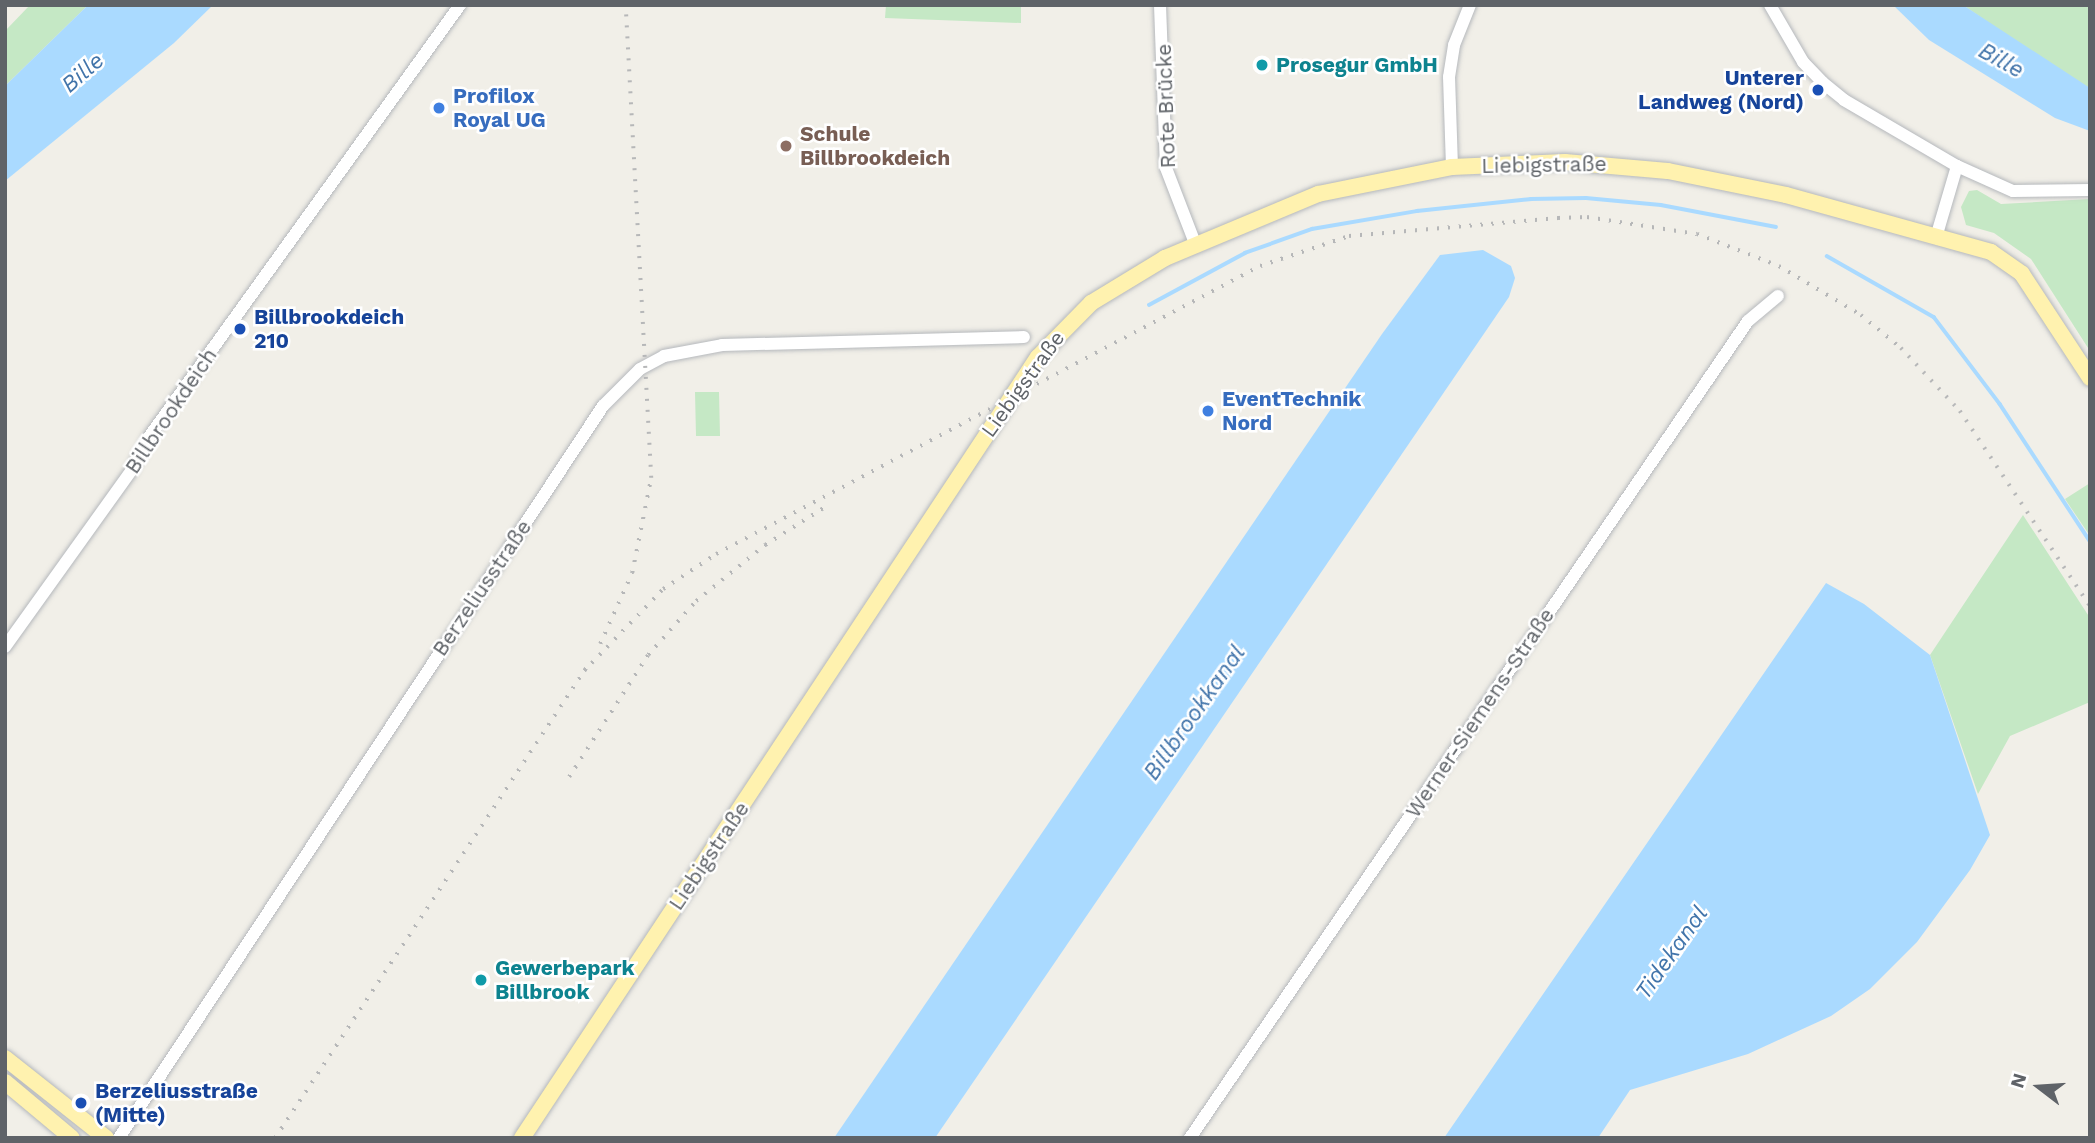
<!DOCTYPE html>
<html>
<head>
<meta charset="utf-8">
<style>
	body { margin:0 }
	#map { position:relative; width:2095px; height:1143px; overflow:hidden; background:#f1efe8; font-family:"Work Sans",sans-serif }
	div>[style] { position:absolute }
	.green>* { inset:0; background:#c5e8c5 }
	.water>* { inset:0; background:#aadaff }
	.stream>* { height:3.5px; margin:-1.75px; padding:0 1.75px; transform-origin:1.75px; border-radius:1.75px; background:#aadaff }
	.roads { filter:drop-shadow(0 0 2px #b5b8bc) drop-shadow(0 0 2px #b5b8bc) }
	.minor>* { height:12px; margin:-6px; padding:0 6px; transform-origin:6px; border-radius:6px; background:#fff }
	.major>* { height:16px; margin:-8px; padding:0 8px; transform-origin:8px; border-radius:8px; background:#fff2af }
	.rail>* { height:3.5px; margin-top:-1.75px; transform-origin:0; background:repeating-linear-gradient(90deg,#b6b7b8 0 2px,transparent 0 11px) }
	.dots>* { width:19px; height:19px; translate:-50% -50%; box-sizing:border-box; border:4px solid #fff; border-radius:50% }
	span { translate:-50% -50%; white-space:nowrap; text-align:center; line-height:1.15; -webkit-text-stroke:5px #fff; paint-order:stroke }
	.culture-label { font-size:21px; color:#0d838f; font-weight:700 }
	.left { translate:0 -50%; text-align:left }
	.transit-label { font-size:21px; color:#164399; font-weight:700 }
	.right { translate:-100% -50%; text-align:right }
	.shop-label { font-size:21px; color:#366cbe; font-weight:700 }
	.street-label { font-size:21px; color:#5f6368 }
	.education-label { font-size:21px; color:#785e54; font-weight:700 }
	.water-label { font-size:23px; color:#4174aa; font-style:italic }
	.frame { position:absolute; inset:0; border:7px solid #5f6368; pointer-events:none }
	.north { position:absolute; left:2004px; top:1052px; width:70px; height:70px; -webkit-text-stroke:5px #fff; paint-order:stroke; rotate:287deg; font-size:19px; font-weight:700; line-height:28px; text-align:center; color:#5f6368 }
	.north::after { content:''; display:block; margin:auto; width:24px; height:32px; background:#5f6368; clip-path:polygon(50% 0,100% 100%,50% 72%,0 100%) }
</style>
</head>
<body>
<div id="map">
	<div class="green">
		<div style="clip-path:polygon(30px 5px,88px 5px,5px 86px,5px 31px)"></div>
		<div style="clip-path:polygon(886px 5px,1021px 5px,1021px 23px,885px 18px)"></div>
		<div style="clip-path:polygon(1963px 5px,2090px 5px,2090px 88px,2071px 79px)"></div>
		<div style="clip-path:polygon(1977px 190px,2001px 204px,2090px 199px,2090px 351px,2031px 259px,1994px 233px,1966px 225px,1961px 207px,1969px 191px)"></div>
		<div style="clip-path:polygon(695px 392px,719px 392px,720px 436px,696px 436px)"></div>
		<div style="clip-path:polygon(2090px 483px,2090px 536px,2065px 499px)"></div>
		<div style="clip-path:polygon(2023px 515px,2090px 618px,2090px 702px,2010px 736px,1978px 794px,1930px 655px)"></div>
	</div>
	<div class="water">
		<div style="clip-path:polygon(88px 5px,213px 5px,174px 43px,5px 181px,5px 86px)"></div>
		<div style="clip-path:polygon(1893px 5px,1963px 5px,2090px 88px,2090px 131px,2055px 118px,1929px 40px)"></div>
		<div style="clip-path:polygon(1483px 250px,1511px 266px,1515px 278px,1509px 297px,935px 1138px,834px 1138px,1382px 334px,1440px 255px)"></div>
		<div style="clip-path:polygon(1826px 583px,1864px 604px,1930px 655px,1990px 835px,1970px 870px,1917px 942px,1870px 989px,1831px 1016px,1748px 1054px,1630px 1090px,1598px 1138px,1444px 1138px)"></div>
	</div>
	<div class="stream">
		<div style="left:1827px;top:256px;width:123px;rotate:29.7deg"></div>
		<div style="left:1934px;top:317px;width:109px;rotate:52.8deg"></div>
		<div style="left:2000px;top:404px;width:164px;rotate:56.7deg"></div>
		<div style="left:1149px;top:305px;width:109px;rotate:-28.4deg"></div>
		<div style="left:1245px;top:253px;width:71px;rotate:-19.7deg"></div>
		<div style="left:1312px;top:229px;width:107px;rotate:-9.7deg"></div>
		<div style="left:1417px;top:211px;width:115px;rotate:-6deg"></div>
		<div style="left:1531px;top:199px;width:55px;rotate:-1deg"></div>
		<div style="left:1586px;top:198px;width:75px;rotate:5.3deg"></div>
		<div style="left:1661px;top:205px;width:117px;rotate:10.8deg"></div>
	</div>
	<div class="roads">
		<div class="minor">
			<div style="left:1160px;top:5px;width:163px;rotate:87.9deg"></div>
			<div style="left:1166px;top:168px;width:80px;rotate:68.9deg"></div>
			<div style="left:1770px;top:5px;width:66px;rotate:59.9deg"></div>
			<div style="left:1803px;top:62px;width:28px;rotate:46deg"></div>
			<div style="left:1822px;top:82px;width:28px;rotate:39deg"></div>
			<div style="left:1844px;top:100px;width:131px;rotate:30.3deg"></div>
			<div style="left:1957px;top:166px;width:61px;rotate:24.1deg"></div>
			<div style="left:2013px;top:191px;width:77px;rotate:-0.7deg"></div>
			<div style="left:1452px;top:167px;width:90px;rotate:-91.9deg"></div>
			<div style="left:1449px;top:77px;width:32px;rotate:-81deg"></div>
			<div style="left:1454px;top:45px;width:43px;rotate:-68.2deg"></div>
			<div style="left:1937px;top:234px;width:71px;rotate:-73.6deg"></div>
			<div style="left:5px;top:647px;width:216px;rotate:-54.4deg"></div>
			<div style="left:131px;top:471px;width:38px;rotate:-62deg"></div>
			<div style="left:149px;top:437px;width:532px;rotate:-54.25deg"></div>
			<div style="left:119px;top:1138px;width:878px;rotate:-56.53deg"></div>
			<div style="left:603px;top:406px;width:52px;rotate:-45deg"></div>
			<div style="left:640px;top:369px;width:27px;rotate:-28deg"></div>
			<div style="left:664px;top:356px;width:59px;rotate:-10.7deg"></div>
			<div style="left:722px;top:345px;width:302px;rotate:-1.5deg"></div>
			<div style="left:1190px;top:1138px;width:989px;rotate:-55.67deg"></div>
			<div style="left:1748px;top:321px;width:39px;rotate:-40deg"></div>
		</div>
		<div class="major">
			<div style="left:5px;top:1058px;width:129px;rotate:38.4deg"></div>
			<div style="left:5px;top:1082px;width:87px;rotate:39.9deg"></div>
			<div style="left:522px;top:1138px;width:936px;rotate:-56.55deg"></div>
			<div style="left:1038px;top:357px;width:76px;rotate:-45.5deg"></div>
			<div style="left:1091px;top:303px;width:87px;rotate:-31.3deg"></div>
			<div style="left:1165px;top:258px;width:166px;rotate:-22.7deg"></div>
			<div style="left:1318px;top:194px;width:137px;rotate:-11.4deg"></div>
			<div style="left:1452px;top:167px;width:113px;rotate:-2.5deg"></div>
			<div style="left:1565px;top:162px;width:103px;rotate:5deg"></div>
			<div style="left:1668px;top:171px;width:120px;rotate:11.5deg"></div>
			<div style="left:1786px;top:195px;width:213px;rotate:15.5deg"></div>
			<div style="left:1991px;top:252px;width:38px;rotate:35deg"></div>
			<div style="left:2022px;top:274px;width:124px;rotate:56.8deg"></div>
		</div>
	</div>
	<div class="rail">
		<div style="left:600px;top:644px;width:78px;rotate:-65.7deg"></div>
		<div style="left:632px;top:573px;width:97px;rotate:-78.7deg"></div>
		<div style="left:651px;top:478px;width:474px;rotate:-93.1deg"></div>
		<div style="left:584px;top:671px;width:114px;rotate:-46.1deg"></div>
		<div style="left:663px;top:589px;width:64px;rotate:-33.4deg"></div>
		<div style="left:716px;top:554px;width:616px;rotate:-27.9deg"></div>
		<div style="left:1260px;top:266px;width:94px;rotate:-18.6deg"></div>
		<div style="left:1349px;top:236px;width:210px;rotate:-4.9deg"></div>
		<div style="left:1558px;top:218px;width:29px;rotate:-2deg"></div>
		<div style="left:1587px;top:217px;width:111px;rotate:8.8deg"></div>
		<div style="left:1697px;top:234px;width:88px;rotate:21.3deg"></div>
		<div style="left:1779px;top:266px;width:96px;rotate:30.9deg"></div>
		<div style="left:1861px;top:315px;width:52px;rotate:39.5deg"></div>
		<div style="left:1901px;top:348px;width:86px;rotate:46.9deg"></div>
		<div style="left:1960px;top:411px;width:234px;rotate:56.3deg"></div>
		<div style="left:569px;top:777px;width:145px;rotate:-57.1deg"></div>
		<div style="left:648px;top:655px;width:72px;rotate:-48.4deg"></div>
		<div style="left:696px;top:601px;width:89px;rotate:-39.1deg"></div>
		<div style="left:765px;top:545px;width:71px;rotate:-32.3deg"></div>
		<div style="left:275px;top:1138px;width:567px;rotate:-56.51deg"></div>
	</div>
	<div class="dots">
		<div style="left:1262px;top:65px;background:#0f9aa8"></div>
		<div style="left:1818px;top:90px;background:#1a4fb4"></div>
		<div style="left:439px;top:108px;background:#3f7fe0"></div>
		<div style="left:786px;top:146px;background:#8d6e63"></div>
		<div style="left:240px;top:329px;background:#1a4fb4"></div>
		<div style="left:1208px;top:411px;background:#3f7fe0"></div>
		<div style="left:481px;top:980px;background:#0f9aa8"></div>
		<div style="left:81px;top:1103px;background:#1a4fb4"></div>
	</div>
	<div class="culture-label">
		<span class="left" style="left:1276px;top:65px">Prosegur GmbH</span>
		<span class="left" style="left:495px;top:980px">Gewerbepark<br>Billbrook</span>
	</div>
	<div class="transit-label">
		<span class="right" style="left:1804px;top:90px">Unterer<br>Landweg (Nord)</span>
		<span class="left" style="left:254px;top:329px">Billbrookdeich<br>210</span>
		<span class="left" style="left:95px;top:1103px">Berzeliusstraße<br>(Mitte)</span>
	</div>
	<div class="shop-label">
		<span class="left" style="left:453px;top:108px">Profilox<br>Royal UG</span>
		<span class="left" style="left:1222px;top:411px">EventTechnik<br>Nord</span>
	</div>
	<div class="street-label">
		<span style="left:1166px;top:106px;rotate:-92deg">Rote Brücke</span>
		<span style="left:1544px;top:165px;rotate:-1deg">Liebigstraße</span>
		<span style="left:1023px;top:384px;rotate:-54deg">Liebigstraße</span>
		<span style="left:171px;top:411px;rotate:-56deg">Billbrookdeich</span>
		<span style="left:482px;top:588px;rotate:-56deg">Berzeliusstraße</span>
		<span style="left:1480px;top:713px;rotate:-56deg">Werner-Siemens-Straße</span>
		<span style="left:709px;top:856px;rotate:-56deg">Liebigstraße</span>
	</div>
	<div class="education-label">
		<span class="left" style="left:800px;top:146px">Schule<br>Billbrookdeich</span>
	</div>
	<div class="water-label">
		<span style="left:2001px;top:61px;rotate:29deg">Bille</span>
		<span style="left:83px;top:73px;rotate:-41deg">Bille</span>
		<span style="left:1195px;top:713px;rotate:-55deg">Billbrookkanal</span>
		<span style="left:1672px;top:953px;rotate:-55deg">Tidekanal</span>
	</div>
	<div class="frame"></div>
	<div class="north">N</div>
</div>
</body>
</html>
